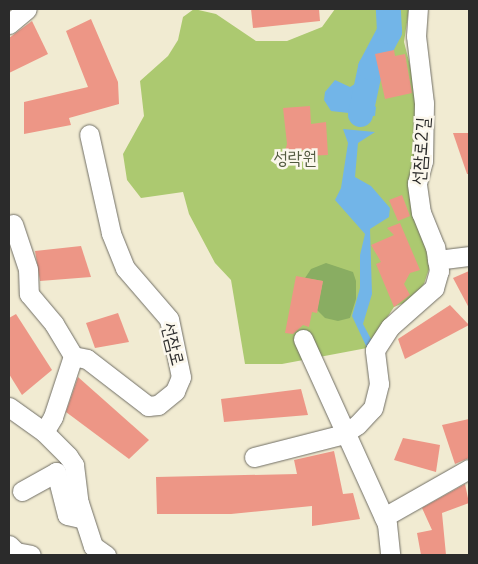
<!DOCTYPE html>
<html>
<head>
<meta charset="utf-8">
<style>
	body { margin:0 }
	#map { position:relative; width:478px; height:564px; overflow:hidden; background:#f1ebd2; font-family:Delius,"Poor Story",sans-serif }
	div>[style] { position:absolute }
	.green>* { inset:0; background:#acc970 }
	.forest>* { inset:0; background:#89ad62 }
	.water>* { inset:0; background:#72b5e8 }
	.river>* { height:25px; margin:-12.5px; padding:0 12.5px; transform-origin:12.5px; border-radius:12.5px; background:#72b5e8 }
	.building>* { inset:0; background:#ed9686 }
	.roads { filter:drop-shadow(0 0 1px #706e65) drop-shadow(0 0 1px #706e65) }
	.minor>* { height:19px; margin:-9.5px; padding:0 9.5px; transform-origin:9.5px; border-radius:9.5px; background:#fff }
	span { translate:-50% -50%; white-space:nowrap; text-align:center; line-height:1.15; -webkit-text-stroke:5px #fbf7ec; paint-order:stroke }
	.street-label { font-size:18px; color:#2b2b2b }
	.park-label { font-size:18px; color:#525a40 }
	.frame { position:absolute; inset:0; border:10px solid #2b2b2b; pointer-events:none }
</style>
</head>
<body>
<div id="map">
	<div class="green">
		<div style="clip-path:polygon(194px 9px,216px 14px,256px 41px,287px 41px,322px 27px,335px 9px,409px 9px,404px 42px,413px 77px,417px 117px,412px 180px,430px 266px,424px 284px,411px 300px,394px 307px,367px 348px,282px 364px,245px 364px,231px 280px,215px 263px,189px 214px,183px 192px,141px 198px,127px 180px,123px 154px,144px 116px,140px 81px,168px 56px,178px 40px,183px 17px)"></div>
	</div>
	<div class="forest">
		<div style="clip-path:polygon(326px 263px,353px 272px,356px 281px,356px 299px,350px 318px,338px 321px,325px 318px,317px 310px,323px 281px,305px 278px,311px 269px)"></div>
	</div>
	<div class="water">
		<div style="clip-path:polygon(370px 67px,374px 76px,371px 103px,376px 107px,375px 116px,331px 111px,324px 100px,325px 92px,335px 80px,350px 87px,358px 82px)"></div>
		<div style="clip-path:polygon(343px 129px,375px 132px,358px 143px,355px 177px,371px 186px,390px 208px,389px 217px,370px 229px,372px 294px,363px 324px,372px 341px,367px 348px,352px 316px,360px 288px,360px 255px,365px 234px,335px 200px,341px 188px,348px 143px)"></div>
	</div>
	<div class="river">
		<div style="left:360px;top:114px;width:48px;rotate:-78deg"></div>
		<div style="left:370px;top:67px;width:41px;rotate:-62.2deg"></div>
		<div style="left:389px;top:31px;width:22px;rotate:-93deg"></div>
	</div>
	<div class="building">
		<div style="clip-path:polygon(251px 9px,319px 9px,320px 21px,253px 28px)"></div>
		<div style="clip-path:polygon(91px 19px,118px 82px,119px 104px,69px 118px,71px 125px,24px 134px,24px 102px,88px 87px,66px 31px)"></div>
		<div style="clip-path:polygon(32px 21px,48px 54px,9px 73px,9px 38px)"></div>
		<div style="clip-path:polygon(394px 50px,395px 56px,405px 54px,412px 93px,385px 99px,375px 54px)"></div>
		<div style="clip-path:polygon(310px 106px,311px 124px,326px 122px,328px 155px,305px 156px,305px 150px,285px 151px,287px 144px,283px 108px)"></div>
		<div style="clip-path:polygon(453px 133px,469px 133px,469px 174px,467px 174px)"></div>
		<div style="clip-path:polygon(402px 195px,410px 216px,398px 221px,389px 200px)"></div>
		<div style="clip-path:polygon(400px 223px,420px 270px,410px 273px,404px 284px,410px 295px,394px 307px,376px 264px,381px 262px,371px 245px,394px 235px,387px 228px)"></div>
		<div style="clip-path:polygon(81px 246px,91px 277px,40px 281px,35px 251px)"></div>
		<div style="clip-path:polygon(469px 271px,469px 308px,453px 278px)"></div>
		<div style="clip-path:polygon(296px 276px,323px 281px,317px 313px,312px 312px,309px 327px,303px 325px,293px 334px,285px 333px)"></div>
		<div style="clip-path:polygon(450px 305px,469px 325px,405px 359px,398px 339px)"></div>
		<div style="clip-path:polygon(118px 313px,129px 342px,95px 348px,86px 323px)"></div>
		<div style="clip-path:polygon(16px 314px,52px 370px,22px 395px,9px 374px,9px 318px)"></div>
		<div style="clip-path:polygon(78px 377px,149px 440px,129px 459px,66px 412px)"></div>
		<div style="clip-path:polygon(301px 389px,308px 415px,224px 422px,221px 399px)"></div>
		<div style="clip-path:polygon(469px 419px,469px 458px,455px 464px,442px 425px)"></div>
		<div style="clip-path:polygon(403px 438px,440px 445px,436px 472px,394px 460px)"></div>
		<div style="clip-path:polygon(334px 451px,343px 494px,353px 493px,360px 519px,312px 526px,312px 506px,231px 514px,157px 514px,156px 477px,297px 474px,294px 460px)"></div>
		<div style="clip-path:polygon(465px 484px,469px 503px,442px 513px,446px 555px,421px 555px,417px 533px,432px 530px,422px 508px)"></div>
	</div>
	<div class="roads">
		<div class="minor">
			<div style="left:9px;top:24px;width:23px;rotate:-40deg"></div>
			<div style="left:13px;top:224px;width:47px;rotate:71.6deg"></div>
			<div style="left:28px;top:269px;width:25px;rotate:88deg"></div>
			<div style="left:29px;top:294px;width:39px;rotate:50deg"></div>
			<div style="left:54px;top:324px;width:37px;rotate:59deg"></div>
			<div style="left:73px;top:356px;width:64px;rotate:108.2deg"></div>
			<div style="left:53px;top:417px;width:17px;rotate:121deg"></div>
			<div style="left:437px;top:260px;width:32px;rotate:-7deg"></div>
			<div style="left:303px;top:339px;width:203px;rotate:65.6deg"></div>
			<div style="left:387px;top:524px;width:31px;rotate:84deg"></div>
			<div style="left:73px;top:356px;width:14px;rotate:12deg"></div>
			<div style="left:87px;top:359px;width:77px;rotate:37.6deg"></div>
			<div style="left:148px;top:406px;width:10px;rotate:-6deg"></div>
			<div style="left:158px;top:405px;width:22px;rotate:-39deg"></div>
			<div style="left:175px;top:391px;width:15px;rotate:-67deg"></div>
			<div style="left:181px;top:377px;width:59px;rotate:-101.7deg"></div>
			<div style="left:169px;top:319px;width:67px;rotate:-130.8deg"></div>
			<div style="left:125px;top:268px;width:38px;rotate:-112deg"></div>
			<div style="left:111px;top:233px;width:101px;rotate:-102.5deg"></div>
			<div style="left:9px;top:407px;width:43px;rotate:35.5deg"></div>
			<div style="left:44px;top:432px;width:34px;rotate:45deg"></div>
			<div style="left:68px;top:456px;width:11px;rotate:56deg"></div>
			<div style="left:74px;top:465px;width:38px;rotate:83deg"></div>
			<div style="left:79px;top:503px;width:45px;rotate:72deg"></div>
			<div style="left:93px;top:546px;width:16px;rotate:35deg"></div>
			<div style="left:254px;top:457px;width:93px;rotate:-14.3deg"></div>
			<div style="left:344px;top:434px;width:16px;rotate:-35deg"></div>
			<div style="left:357px;top:425px;width:23px;rotate:-47deg"></div>
			<div style="left:373px;top:408px;width:25px;rotate:-76deg"></div>
			<div style="left:379px;top:384px;width:34px;rotate:-97deg"></div>
			<div style="left:375px;top:350px;width:27px;rotate:-57deg"></div>
			<div style="left:390px;top:327px;width:59px;rotate:-41.6deg"></div>
			<div style="left:434px;top:288px;width:18px;rotate:-74deg"></div>
			<div style="left:439px;top:271px;width:24px;rotate:-99deg"></div>
			<div style="left:435px;top:247px;width:37px;rotate:-112deg"></div>
			<div style="left:421px;top:213px;width:30px;rotate:-98deg"></div>
			<div style="left:417px;top:183px;width:23px;rotate:-75deg"></div>
			<div style="left:423px;top:161px;width:58px;rotate:-89deg"></div>
			<div style="left:424px;top:103px;width:67px;rotate:-96.8deg"></div>
			<div style="left:416px;top:36px;width:27px;rotate:-86deg"></div>
			<div style="left:22px;top:491px;width:39px;rotate:-29deg"></div>
			<div style="left:56px;top:472px;width:44px;rotate:75.7deg"></div>
			<div style="left:67px;top:515px;width:17px;rotate:13deg"></div>
			<div style="left:384px;top:517px;width:98px;rotate:-29.5deg"></div>
			<div style="left:9px;top:545px;width:10px;rotate:45deg"></div>
			<div style="left:16px;top:552px;width:15px;rotate:11deg"></div>
		</div>
	</div>
	<div class="street-label">
		<span style="left:421px;top:151px;rotate:-86deg">선잠로2길</span>
		<span style="left:173px;top:344px;rotate:76deg">선잠로</span>
	</div>
	<div class="park-label">
		<span style="left:295px;top:158px">성락원</span>
	</div>
	<div class="frame"></div>
</div>
</body>
</html>
